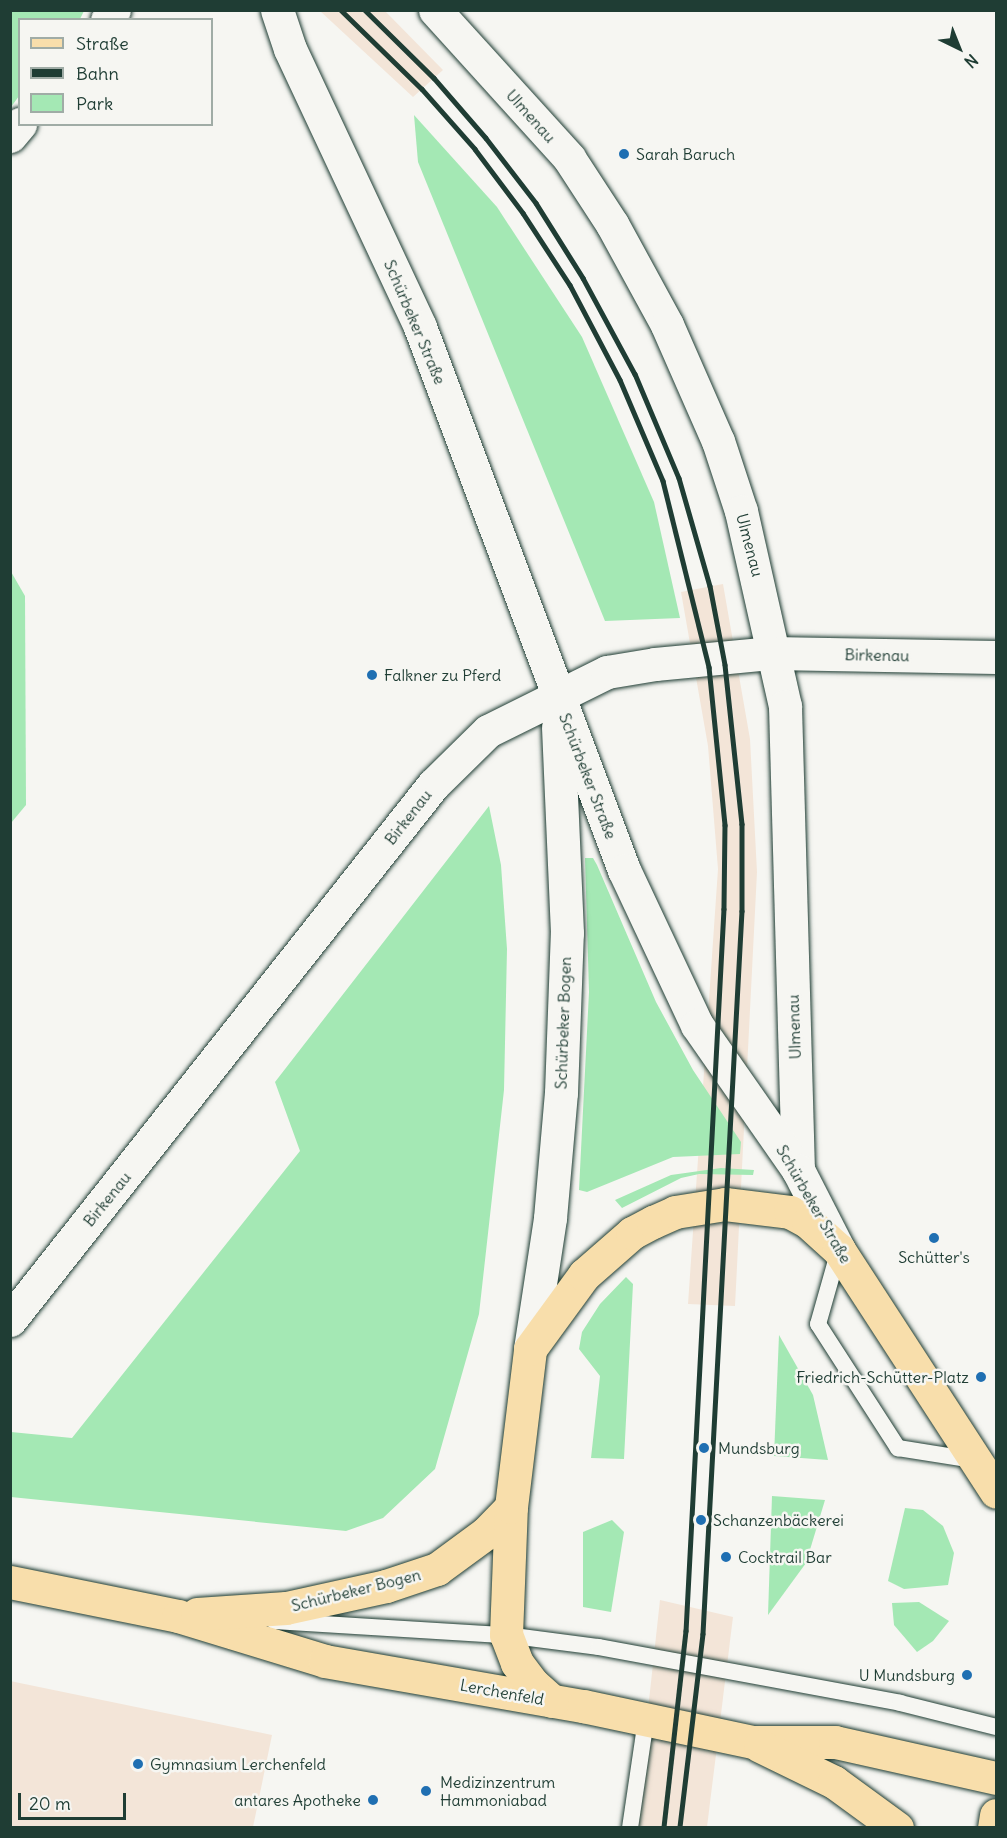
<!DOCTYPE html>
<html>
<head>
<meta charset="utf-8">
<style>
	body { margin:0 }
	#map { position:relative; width:1007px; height:1838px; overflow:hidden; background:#f6f6f2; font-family:Delius,sans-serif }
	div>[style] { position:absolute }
	.built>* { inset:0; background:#f3e5d8 }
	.green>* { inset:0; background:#a4e8b4 }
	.roads { filter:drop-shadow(0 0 2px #1f3d34) drop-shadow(0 0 2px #1f3d34) }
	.lane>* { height:16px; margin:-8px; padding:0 8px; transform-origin:8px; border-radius:8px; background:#f6f6f2 }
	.street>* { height:33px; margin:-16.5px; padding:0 16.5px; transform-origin:16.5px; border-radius:16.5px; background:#f6f6f2 }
	.secondary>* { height:33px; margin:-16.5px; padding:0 16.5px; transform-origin:16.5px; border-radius:16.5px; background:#f6f6f2 }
	.primary>* { height:33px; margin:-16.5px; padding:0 16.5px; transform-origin:16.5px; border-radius:16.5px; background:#f8deab }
	.rail>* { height:4.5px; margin:-2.25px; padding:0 2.25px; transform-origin:2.25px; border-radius:2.25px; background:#1f3d34 }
	.dots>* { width:16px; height:16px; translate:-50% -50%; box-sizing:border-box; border:3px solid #f6f6f2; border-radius:50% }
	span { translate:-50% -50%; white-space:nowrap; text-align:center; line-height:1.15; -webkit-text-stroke:5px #f6f6f2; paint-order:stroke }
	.street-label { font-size:16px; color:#1f3d34 }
	.poi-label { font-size:16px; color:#1f3d34 }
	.left { translate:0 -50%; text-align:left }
	.right { translate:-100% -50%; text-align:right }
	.frame { position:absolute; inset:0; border:12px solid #1f3d34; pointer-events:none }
	.legend { position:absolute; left:18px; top:18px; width:195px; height:108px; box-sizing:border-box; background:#f6f6f2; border:2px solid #a0aca6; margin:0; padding:8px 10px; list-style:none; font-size:18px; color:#1f3d34 }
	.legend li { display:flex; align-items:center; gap:12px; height:30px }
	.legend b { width:30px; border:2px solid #a0aca6 }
	.north { position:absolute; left:929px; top:18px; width:60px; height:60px; -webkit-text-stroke:4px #f6f6f2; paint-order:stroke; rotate:137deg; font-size:16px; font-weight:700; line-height:24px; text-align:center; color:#1f3d34 }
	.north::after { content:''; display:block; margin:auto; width:21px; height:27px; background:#1f3d34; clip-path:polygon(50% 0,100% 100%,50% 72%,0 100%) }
	.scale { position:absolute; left:18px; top:1793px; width:108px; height:27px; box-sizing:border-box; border:3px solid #1f3d34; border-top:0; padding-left:8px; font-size:18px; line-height:21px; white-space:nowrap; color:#1f3d34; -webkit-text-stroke:4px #f6f6f2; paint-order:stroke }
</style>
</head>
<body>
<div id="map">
	<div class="built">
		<div style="clip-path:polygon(320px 11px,385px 11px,443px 70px,413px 97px)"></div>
		<div style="clip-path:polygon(723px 584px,750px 739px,757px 872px,735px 1306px,688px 1304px,718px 869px,708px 746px,681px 592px)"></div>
		<div style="clip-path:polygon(660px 1600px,733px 1617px,707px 1827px,635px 1828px)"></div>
		<div style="clip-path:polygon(10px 1681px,272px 1735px,253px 1827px,11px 1827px)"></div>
	</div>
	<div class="green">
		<div style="clip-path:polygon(10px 11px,84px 11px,80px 19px,20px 20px,19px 96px,11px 107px)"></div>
		<div style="clip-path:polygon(414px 115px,497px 207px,582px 337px,654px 502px,680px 618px,605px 621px,418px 162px)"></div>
		<div style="clip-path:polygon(10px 570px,25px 596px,26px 805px,11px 823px)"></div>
		<div style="clip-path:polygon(489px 806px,501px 865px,507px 949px,504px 1090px,479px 1314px,435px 1469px,383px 1518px,346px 1531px,11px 1497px,11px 1432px,72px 1438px,300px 1151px,275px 1082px)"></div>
		<div style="clip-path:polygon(585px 858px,593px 858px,597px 865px,656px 1002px,693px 1070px,741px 1142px,740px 1154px,673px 1157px,587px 1192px,579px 1190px,589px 992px)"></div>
		<div style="clip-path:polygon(721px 1168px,754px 1170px,753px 1175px,699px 1174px,681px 1178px,622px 1208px,615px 1200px,671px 1175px)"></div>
		<div style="clip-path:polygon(626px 1277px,633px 1284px,624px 1459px,591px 1458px,600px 1376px,579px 1349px,582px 1332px,600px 1304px)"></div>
		<div style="clip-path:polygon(779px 1335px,813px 1395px,828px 1460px,774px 1456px)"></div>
		<div style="clip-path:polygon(772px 1496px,825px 1500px,806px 1563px,768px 1615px)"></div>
		<div style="clip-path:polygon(905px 1508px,923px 1510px,943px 1526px,954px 1553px,948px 1585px,904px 1589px,888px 1581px)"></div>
		<div style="clip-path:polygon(612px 1520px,624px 1532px,611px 1612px,583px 1607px,583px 1532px)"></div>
		<div style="clip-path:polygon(919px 1602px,949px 1621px,933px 1641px,917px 1652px,894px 1625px,892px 1603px)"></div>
	</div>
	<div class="roads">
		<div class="lane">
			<div style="left:839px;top:1250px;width:77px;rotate:105.8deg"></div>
			<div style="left:818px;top:1324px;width:148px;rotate:57.2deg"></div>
			<div style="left:898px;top:1448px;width:77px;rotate:9deg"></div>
			<div style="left:274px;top:1621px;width:232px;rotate:3.5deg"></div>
			<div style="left:506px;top:1635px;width:94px;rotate:7.4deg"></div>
			<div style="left:599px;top:1647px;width:306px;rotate:10.5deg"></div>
			<div style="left:900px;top:1703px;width:99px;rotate:14deg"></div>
			<div style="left:630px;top:1828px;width:109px;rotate:-81.6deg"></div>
		</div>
		<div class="street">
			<div style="left:435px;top:10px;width:200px;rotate:47.8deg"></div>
			<div style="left:569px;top:158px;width:79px;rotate:56.9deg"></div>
			<div style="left:612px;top:224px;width:115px;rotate:61.4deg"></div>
			<div style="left:667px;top:325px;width:127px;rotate:66.3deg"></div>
			<div style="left:718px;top:441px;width:74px;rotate:71.8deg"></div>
			<div style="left:741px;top:511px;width:200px;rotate:77.3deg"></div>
			<div style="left:785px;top:706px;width:464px;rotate:88.4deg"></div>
			<div style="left:107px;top:20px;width:12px;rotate:-55deg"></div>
			<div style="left:10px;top:136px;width:16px;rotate:-50deg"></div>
			<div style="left:10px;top:1320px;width:682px;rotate:-51.67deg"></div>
			<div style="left:433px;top:785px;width:77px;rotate:-44.5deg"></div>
			<div style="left:488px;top:731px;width:133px;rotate:-26.4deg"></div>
			<div style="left:607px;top:672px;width:49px;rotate:-9.5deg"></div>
			<div style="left:655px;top:664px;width:118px;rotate:-5.4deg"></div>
			<div style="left:772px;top:653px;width:224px;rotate:1deg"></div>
		</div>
		<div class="secondary">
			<div style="left:277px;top:10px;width:41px;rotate:71.6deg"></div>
			<div style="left:290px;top:49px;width:307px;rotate:64.9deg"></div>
			<div style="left:420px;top:327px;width:580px;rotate:69.41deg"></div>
			<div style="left:624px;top:870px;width:171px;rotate:64.8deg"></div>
			<div style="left:697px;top:1025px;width:177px;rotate:55.1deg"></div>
			<div style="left:798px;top:1170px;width:88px;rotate:62.9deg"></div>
			<div style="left:530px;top:1349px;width:133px;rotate:-81.3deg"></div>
			<div style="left:550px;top:1218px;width:125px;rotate:-85deg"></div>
			<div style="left:561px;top:1093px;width:160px;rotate:-87.9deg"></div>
			<div style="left:567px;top:933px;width:206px;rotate:-92.5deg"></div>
		</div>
		<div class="primary">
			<div style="left:10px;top:1582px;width:171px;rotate:11.4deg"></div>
			<div style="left:178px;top:1616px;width:154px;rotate:17deg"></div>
			<div style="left:325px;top:1661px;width:262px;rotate:9.9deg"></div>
			<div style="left:583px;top:1706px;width:174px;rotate:12deg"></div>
			<div style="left:753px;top:1742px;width:82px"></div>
			<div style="left:835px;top:1742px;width:165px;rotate:12.6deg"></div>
			<div style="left:197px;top:1614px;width:89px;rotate:-3.9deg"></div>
			<div style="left:286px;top:1608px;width:102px;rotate:-12.4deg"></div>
			<div style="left:386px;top:1586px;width:54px;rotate:-18.4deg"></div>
			<div style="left:437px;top:1569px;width:61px;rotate:-36.3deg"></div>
			<div style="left:486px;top:1533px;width:36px;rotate:-46deg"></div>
			<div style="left:552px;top:1701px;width:27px;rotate:-138deg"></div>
			<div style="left:532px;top:1683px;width:25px;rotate:-127deg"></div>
			<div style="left:517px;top:1663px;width:30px;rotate:-111deg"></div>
			<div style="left:506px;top:1635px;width:128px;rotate:-87.8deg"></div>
			<div style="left:511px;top:1507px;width:159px;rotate:-83.1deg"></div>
			<div style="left:530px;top:1349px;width:92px;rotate:-53.9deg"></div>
			<div style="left:584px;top:1275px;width:64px;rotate:-41.2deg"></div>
			<div style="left:632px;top:1233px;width:24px;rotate:-28deg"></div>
			<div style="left:653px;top:1222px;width:24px;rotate:-24deg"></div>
			<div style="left:675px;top:1212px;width:51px;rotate:-9.1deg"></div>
			<div style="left:725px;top:1204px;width:65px;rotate:7deg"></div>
			<div style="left:790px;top:1212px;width:21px;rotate:29deg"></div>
			<div style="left:808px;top:1222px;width:42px;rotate:42.1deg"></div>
			<div style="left:839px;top:1250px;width:288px;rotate:57deg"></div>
			<div style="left:760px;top:1746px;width:82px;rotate:25.9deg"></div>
			<div style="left:834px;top:1782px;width:78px;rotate:36.1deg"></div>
			<div style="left:994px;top:1828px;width:13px;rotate:-81deg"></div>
		</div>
	</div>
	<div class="rail">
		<div style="left:341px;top:10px;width:113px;rotate:44.3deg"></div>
		<div style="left:422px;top:89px;width:80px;rotate:48.5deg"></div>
		<div style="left:475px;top:149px;width:80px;rotate:53.1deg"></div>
		<div style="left:523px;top:213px;width:86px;rotate:56.9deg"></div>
		<div style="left:570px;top:285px;width:107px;rotate:62.2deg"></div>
		<div style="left:620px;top:380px;width:110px;rotate:66.9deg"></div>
		<div style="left:663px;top:481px;width:192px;rotate:76.1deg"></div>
		<div style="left:709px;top:667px;width:159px;rotate:84.2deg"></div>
		<div style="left:725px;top:825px;width:84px;rotate:90.7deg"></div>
		<div style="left:724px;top:909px;width:723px;rotate:93.01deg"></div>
		<div style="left:686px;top:1631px;width:198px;rotate:96.4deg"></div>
		<div style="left:365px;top:10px;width:97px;rotate:44.6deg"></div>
		<div style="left:434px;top:78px;width:79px;rotate:49.1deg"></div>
		<div style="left:486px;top:138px;width:82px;rotate:52.4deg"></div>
		<div style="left:536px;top:203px;width:89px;rotate:57.9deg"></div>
		<div style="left:583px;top:278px;width:109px;rotate:61.6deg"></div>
		<div style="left:635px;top:374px;width:113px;rotate:67.1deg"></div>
		<div style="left:679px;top:478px;width:112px;rotate:74deg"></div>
		<div style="left:710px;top:586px;width:80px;rotate:79.2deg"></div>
		<div style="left:725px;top:665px;width:160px;rotate:83.9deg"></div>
		<div style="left:742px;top:824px;width:87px;rotate:90deg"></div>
		<div style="left:742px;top:911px;width:724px;rotate:93.09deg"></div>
		<div style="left:703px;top:1634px;width:195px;rotate:96.8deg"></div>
	</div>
	<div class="dots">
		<div style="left:624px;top:154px;background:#1f6fb2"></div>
		<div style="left:372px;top:675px;background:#1f6fb2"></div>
		<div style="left:934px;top:1238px;background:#1f6fb2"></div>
		<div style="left:981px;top:1377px;background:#1f6fb2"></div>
		<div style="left:704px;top:1448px;background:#1f6fb2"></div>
		<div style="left:701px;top:1520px;background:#1f6fb2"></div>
		<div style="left:726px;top:1557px;background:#1f6fb2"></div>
		<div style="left:967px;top:1675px;background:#1f6fb2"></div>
		<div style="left:138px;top:1764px;background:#1f6fb2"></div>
		<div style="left:426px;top:1791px;background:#1f6fb2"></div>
		<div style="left:373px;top:1800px;background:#1f6fb2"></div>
	</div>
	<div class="street-label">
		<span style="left:531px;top:116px;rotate:48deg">Ulmenau</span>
		<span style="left:415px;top:322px;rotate:67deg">Schürbeker Straße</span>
		<span style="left:750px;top:545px;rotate:75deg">Ulmenau</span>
		<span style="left:877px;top:655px;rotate:1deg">Birkenau</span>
		<span style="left:588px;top:776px;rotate:69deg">Schürbeker Straße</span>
		<span style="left:408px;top:817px;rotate:-52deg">Birkenau</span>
		<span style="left:563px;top:1023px;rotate:-88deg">Schürbeker Bogen</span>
		<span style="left:794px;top:1027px;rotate:-92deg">Ulmenau</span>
		<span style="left:107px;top:1199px;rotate:-51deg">Birkenau</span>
		<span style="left:814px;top:1204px;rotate:60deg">Schürbeker Straße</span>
		<span style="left:356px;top:1590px;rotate:-14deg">Schürbeker Bogen</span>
		<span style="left:502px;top:1692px;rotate:10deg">Lerchenfeld</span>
	</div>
	<div class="poi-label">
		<span class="left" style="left:636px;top:154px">Sarah Baruch</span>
		<span class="left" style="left:384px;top:675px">Falkner zu Pferd</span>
		<span style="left:934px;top:1257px">Schütter's</span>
		<span class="right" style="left:969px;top:1377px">Friedrich-Schütter-Platz</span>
		<span class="left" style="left:718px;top:1448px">Mundsburg</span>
		<span class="left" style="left:713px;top:1520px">Schanzenbäckerei</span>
		<span class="left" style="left:738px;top:1557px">Cocktrail Bar</span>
		<span class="right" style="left:955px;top:1675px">U Mundsburg</span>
		<span class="left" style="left:150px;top:1764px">Gymnasium Lerchenfeld</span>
		<span class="left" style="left:440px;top:1791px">Medizinzentrum<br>Hammoniabad</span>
		<span class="right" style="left:361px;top:1800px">antares Apotheke</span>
	</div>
	<div class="frame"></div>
	<ul class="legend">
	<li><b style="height:8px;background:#f8deab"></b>Straße</li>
	<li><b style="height:8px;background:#1f3d34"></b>Bahn</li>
	<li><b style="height:16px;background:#a4e8b4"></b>Park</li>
	</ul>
	<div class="north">N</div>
	<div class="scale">20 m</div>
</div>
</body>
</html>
